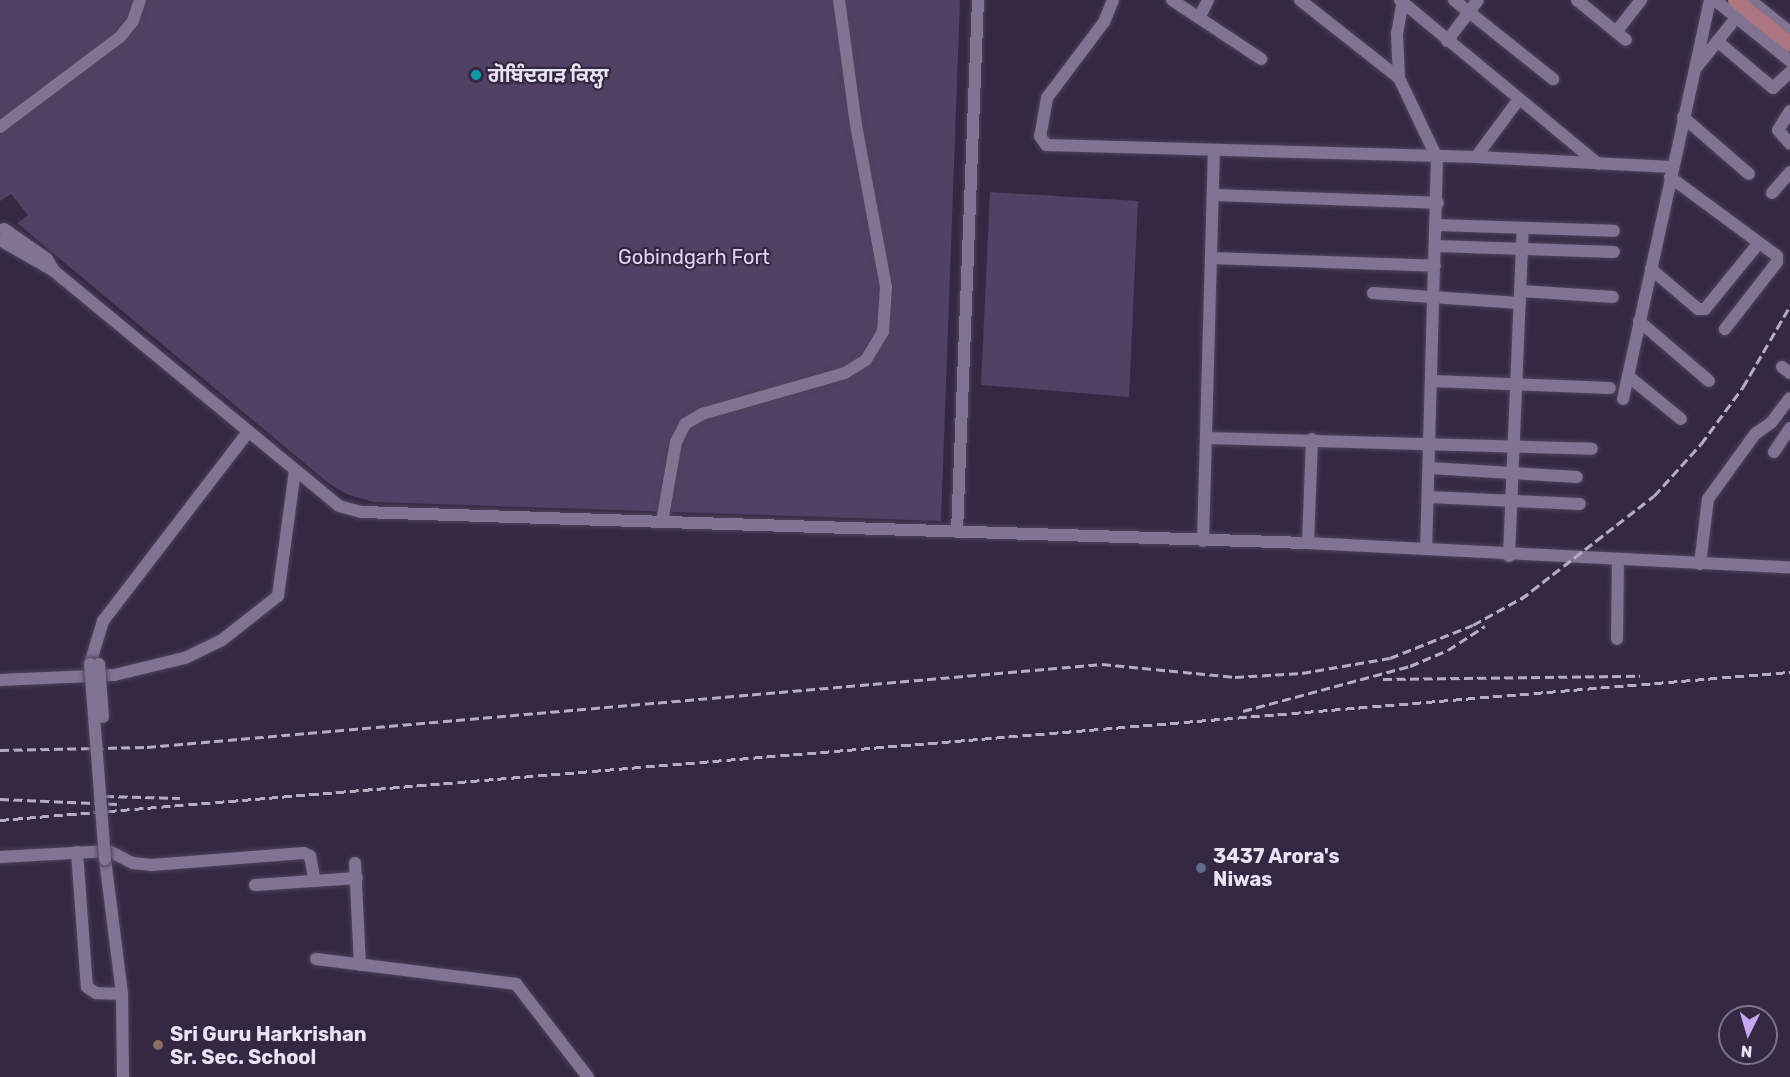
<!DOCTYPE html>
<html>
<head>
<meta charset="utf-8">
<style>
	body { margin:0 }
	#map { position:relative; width:1790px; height:1077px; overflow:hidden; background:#342843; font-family:Rubik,"Noto Sans Gurmukhi",sans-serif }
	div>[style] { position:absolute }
	.green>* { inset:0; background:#514165 }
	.roads { filter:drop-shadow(0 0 2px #4d435a) drop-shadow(0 0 2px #4d435a) }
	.minor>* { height:12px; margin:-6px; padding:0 6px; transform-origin:6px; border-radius:6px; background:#817392 }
	.major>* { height:15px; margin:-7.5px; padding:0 7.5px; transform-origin:7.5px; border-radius:7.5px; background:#ad7580 }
	.rail>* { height:3px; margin-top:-1.5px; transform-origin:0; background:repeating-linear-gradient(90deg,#b6adc1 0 9px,transparent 0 13.5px) }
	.bridges { filter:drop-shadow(0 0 2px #4d435a) drop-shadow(0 0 2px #4d435a) }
	.minor-bridge>* { height:12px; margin:-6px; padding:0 6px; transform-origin:6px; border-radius:6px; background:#817392 }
	.dots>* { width:16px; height:16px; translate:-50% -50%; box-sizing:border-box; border:3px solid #342843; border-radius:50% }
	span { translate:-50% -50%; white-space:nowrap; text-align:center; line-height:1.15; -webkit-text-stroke:4.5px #342843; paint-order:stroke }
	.poi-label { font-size:20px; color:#eae3f4; font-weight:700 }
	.left { translate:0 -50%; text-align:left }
	.park-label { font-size:20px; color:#e1d2f6 }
	.north { position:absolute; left:1718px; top:1005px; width:60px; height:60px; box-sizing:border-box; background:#342843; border:2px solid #7d738a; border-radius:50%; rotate:185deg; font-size:16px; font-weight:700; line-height:24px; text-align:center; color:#eae3f4 }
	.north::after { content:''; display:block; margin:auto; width:21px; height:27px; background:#c8a6ef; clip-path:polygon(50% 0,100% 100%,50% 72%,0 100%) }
</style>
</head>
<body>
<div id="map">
	<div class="green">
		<div style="clip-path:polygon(0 0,960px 0,941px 521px,373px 502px,346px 494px,327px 482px,17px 223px,28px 215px,11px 194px,0 201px)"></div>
		<div style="clip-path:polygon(990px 192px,1138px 201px,1129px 397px,981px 385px)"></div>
	</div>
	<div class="roads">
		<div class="minor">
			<div style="left:1113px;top:0;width:24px;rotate:112deg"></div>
			<div style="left:1104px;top:22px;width:95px;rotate:126.9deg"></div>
			<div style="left:1047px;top:98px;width:39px;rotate:100deg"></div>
			<div style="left:1040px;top:136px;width:11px;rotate:56deg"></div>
			<div style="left:1046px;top:145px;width:430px;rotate:1.6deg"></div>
			<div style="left:1476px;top:157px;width:196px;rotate:2.9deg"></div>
			<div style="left:1172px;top:0;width:107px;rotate:33.5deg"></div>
			<div style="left:1300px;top:0;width:126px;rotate:38.2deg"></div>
			<div style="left:1400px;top:0;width:257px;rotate:39.6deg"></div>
			<div style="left:1403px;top:0;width:35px;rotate:100deg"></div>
			<div style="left:1397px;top:34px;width:44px;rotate:87.4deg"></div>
			<div style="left:1399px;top:78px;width:89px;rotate:64.6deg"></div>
			<div style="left:1437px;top:158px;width:390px;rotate:91.6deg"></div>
			<div style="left:1454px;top:0;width:127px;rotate:38.6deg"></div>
			<div style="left:1577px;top:0;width:63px;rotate:39.2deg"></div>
			<div style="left:1715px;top:0;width:97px;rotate:39.1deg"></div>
			<div style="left:1750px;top:0;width:51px;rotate:38.7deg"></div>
			<div style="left:1199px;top:18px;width:20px;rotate:-63deg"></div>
			<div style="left:1616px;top:32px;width:41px;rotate:-52deg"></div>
			<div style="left:1447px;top:41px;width:51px;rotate:-52.9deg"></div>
			<div style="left:1717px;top:41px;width:73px;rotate:40deg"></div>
			<div style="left:1773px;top:88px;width:23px;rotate:-43deg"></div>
			<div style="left:1696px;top:68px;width:56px;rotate:-51.5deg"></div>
			<div style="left:1790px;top:111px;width:22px;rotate:122deg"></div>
			<div style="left:1778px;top:130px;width:18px;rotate:49deg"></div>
			<div style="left:1683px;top:117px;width:87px;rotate:40.8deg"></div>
			<div style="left:0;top:127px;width:150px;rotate:-36.9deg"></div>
			<div style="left:120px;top:37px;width:21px;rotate:-51deg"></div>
			<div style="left:133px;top:21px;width:22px;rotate:-72deg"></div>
			<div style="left:1476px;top:157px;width:72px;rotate:-53.4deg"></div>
			<div style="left:1670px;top:177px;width:133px;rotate:36.4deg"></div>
			<div style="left:1777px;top:256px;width:6px;rotate:90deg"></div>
			<div style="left:1777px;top:262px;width:85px;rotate:127.8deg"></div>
			<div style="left:1772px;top:193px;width:28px;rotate:-49deg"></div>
			<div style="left:1213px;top:195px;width:225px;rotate:2deg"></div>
			<div style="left:1437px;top:225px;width:177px;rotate:1.9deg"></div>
			<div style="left:4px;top:229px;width:52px;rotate:34.9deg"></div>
			<div style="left:47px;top:259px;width:14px;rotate:60deg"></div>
			<div style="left:54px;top:271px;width:369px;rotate:39.5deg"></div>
			<div style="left:339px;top:506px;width:24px;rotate:15deg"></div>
			<div style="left:362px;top:512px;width:947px;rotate:1.88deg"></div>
			<div style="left:1308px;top:543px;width:483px;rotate:2.9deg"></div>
			<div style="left:0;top:240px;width:62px;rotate:29.9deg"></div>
			<div style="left:1436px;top:246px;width:178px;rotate:1.9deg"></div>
			<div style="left:1211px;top:258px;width:224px;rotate:2deg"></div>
			<div style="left:1651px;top:269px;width:62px;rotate:40.4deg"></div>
			<div style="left:1698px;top:309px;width:7px"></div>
			<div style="left:1705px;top:309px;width:84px;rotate:-50.8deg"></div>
			<div style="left:1521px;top:291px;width:92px;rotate:3.7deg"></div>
			<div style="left:1373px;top:293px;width:147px;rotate:3.9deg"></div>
			<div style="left:1639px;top:321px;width:92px;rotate:40.6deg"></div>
			<div style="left:1782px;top:367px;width:10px;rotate:37deg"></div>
			<div style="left:1628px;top:376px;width:68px;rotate:39.1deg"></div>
			<div style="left:1433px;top:381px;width:177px;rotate:2.3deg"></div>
			<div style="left:1623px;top:399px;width:408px;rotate:-77.7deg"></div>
			<div style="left:1207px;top:438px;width:385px;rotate:1.6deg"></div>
			<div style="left:1774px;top:452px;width:29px;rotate:-56deg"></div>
			<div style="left:1430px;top:468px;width:147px;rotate:3.5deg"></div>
			<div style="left:1428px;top:497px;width:152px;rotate:2.6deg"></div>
			<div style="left:662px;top:522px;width:81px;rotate:-80.1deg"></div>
			<div style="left:676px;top:442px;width:20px;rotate:-63deg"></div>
			<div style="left:685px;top:424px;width:20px;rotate:-30deg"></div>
			<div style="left:702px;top:414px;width:149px;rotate:-16deg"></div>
			<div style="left:845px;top:373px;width:25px;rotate:-32deg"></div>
			<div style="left:866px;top:360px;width:33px;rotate:-59deg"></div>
			<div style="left:883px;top:332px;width:45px;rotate:-86.2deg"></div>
			<div style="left:886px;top:287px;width:165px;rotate:-100.5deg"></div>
			<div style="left:856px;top:125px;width:126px;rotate:-97.7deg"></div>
			<div style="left:957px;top:532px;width:532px;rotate:-87.74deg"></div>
			<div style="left:1203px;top:541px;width:389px;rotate:-88.4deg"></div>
			<div style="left:1308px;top:543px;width:104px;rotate:-87.8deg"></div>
			<div style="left:1509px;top:556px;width:328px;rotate:-87.6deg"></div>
			<div style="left:1700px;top:564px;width:65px;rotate:-83deg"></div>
			<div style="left:1708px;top:499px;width:80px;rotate:-54.1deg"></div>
			<div style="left:1755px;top:434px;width:19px;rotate:-35deg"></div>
			<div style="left:1771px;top:423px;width:31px;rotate:-53deg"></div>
			<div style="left:1617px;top:639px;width:79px;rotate:-89.3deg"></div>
			<div style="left:90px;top:664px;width:45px;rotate:-73.2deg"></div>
			<div style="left:103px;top:621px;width:237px;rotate:-52.5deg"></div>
			<div style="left:0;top:680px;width:114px;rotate:-2.5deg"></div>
			<div style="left:114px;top:675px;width:73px;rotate:-13.5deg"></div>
			<div style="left:185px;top:658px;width:41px;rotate:-25.9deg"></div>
			<div style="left:222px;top:640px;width:71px;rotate:-38.2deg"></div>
			<div style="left:278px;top:596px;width:126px;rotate:-82.3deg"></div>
			<div style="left:77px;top:852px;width:135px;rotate:85.8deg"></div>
			<div style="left:87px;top:987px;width:11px;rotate:34deg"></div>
			<div style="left:96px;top:993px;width:26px;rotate:2deg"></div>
			<div style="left:0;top:857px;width:109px;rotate:-3.2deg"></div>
			<div style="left:109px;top:851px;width:27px;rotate:27deg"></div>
			<div style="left:133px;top:863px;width:18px;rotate:6deg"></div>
			<div style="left:151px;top:865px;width:153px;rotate:-4.5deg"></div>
			<div style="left:304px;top:853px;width:7px;rotate:27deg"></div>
			<div style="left:310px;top:856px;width:25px;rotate:79deg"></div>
			<div style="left:105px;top:859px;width:136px;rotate:82.8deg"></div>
			<div style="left:122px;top:994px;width:83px;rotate:89.3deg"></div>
			<div style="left:355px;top:863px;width:102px;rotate:87.2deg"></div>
			<div style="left:255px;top:885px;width:102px;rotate:-3.9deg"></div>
			<div style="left:316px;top:959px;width:202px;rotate:7.1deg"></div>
			<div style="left:516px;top:984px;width:118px;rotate:52.3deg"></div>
		</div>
		<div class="major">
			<div style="left:1735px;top:0;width:70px;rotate:38.7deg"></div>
		</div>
	</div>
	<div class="rail">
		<div style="left:1521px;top:599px;width:168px;rotate:-37.8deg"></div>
		<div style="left:1654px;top:496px;width:70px;rotate:-47.9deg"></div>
		<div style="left:1701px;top:444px;width:71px;rotate:-53.6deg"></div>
		<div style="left:1743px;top:387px;width:94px;rotate:-59.9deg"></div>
		<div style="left:1383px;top:679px;width:257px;rotate:-0.7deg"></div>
		<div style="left:1243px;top:711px;width:173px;rotate:-15.1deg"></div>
		<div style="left:1410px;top:666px;width:41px;rotate:-22.8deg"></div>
		<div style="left:1448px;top:650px;width:44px;rotate:-33deg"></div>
		<div style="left:0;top:750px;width:147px;rotate:-1.2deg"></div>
		<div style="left:147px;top:747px;width:959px;rotate:-4.97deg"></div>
		<div style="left:1102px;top:664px;width:134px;rotate:5.6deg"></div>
		<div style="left:1235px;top:677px;width:67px;rotate:-3.4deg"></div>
		<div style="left:1302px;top:673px;width:89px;rotate:-9.7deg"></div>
		<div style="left:1390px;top:658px;width:89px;rotate:-21.7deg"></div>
		<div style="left:1473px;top:625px;width:62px;rotate:-29.1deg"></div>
		<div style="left:105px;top:796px;width:75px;rotate:1.5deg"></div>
		<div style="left:0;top:799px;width:117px;rotate:2.4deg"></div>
		<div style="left:0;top:820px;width:1796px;rotate:-4.73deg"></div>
	</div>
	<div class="bridges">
		<div class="minor-bridge">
			<div style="left:90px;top:664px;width:196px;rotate:85.6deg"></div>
			<div style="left:99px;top:664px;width:53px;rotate:85.7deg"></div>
		</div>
	</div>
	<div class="dots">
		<div style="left:476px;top:75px;background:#0f9aa8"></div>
		<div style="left:1201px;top:868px;background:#5c6f8a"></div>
		<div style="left:158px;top:1045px;background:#8d6e63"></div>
	</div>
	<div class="poi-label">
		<span class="left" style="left:488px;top:75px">ਗੋਬਿੰਦਗੜ ਕਿਲ੍ਹਾ</span>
		<span class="left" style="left:1213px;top:868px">3437 Arora's<br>Niwas</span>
		<span class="left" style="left:170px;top:1046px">Sri Guru Harkrishan<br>Sr. Sec. School</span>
	</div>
	<div class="park-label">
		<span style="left:694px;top:257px">Gobindgarh Fort</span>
	</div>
	<div class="north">N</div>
</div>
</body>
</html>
